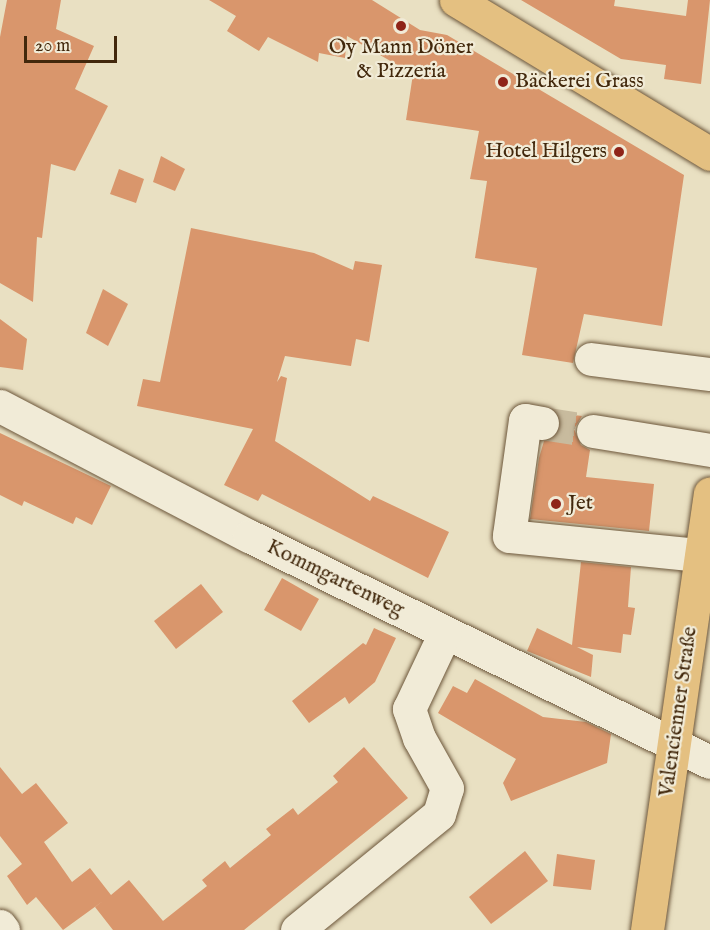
<!DOCTYPE html>
<html>
<head>
<meta charset="utf-8">
<style>
	body { margin:0 }
	#map { position:relative; width:710px; height:930px; overflow:hidden; background:#e9e0c2; font-family:"IM FELL English",serif }
	div>[style] { position:absolute }
	.building>* { inset:0; background:#d9966c }
	.minor-tunnel>* { height:33px; margin-top:-16.5px; transform-origin:0; background:repeating-linear-gradient(90deg,#c8bb9e 0 33px,transparent 0 49px) }
	.roads { filter:drop-shadow(0 0 2px #6c563a) drop-shadow(0 0 2px #6c563a) }
	.minor>* { height:33px; margin:-16.5px; padding:0 16.5px; transform-origin:16.5px; border-radius:16.5px; background:#f1ebd7 }
	.major>* { height:33px; margin:-16.5px; padding:0 16.5px; transform-origin:16.5px; border-radius:16.5px; background:#e4c081 }
	.dots>* { width:16px; height:16px; translate:-50% -50%; box-sizing:border-box; border:3px solid #f1ebd7; border-radius:50% }
	span { translate:-50% -50%; white-space:nowrap; text-align:center; line-height:1.15; -webkit-text-stroke:4.5px #f1ebd7; paint-order:stroke }
	.poi-label { font-size:21px; color:#42280c }
	.left { translate:0 -50%; text-align:left }
	.right { translate:-100% -50%; text-align:right }
	.street-label { font-size:21px; color:#42280c }
	.scale { position:absolute; left:24px; top:36px; width:93px; height:27px; box-sizing:border-box; border:3px solid #42280c; border-top:0; padding-left:8px; font-size:18px; line-height:21px; white-space:nowrap; color:#42280c; -webkit-text-stroke:4px #f1ebd7; paint-order:stroke }
</style>
</head>
<body>
<div id="map">
	<div class="building">
		<div style="clip-path:polygon(7px 0,61px 0,56px 29px,94px 46px,75px 89px,108px 106px,75px 171px,51px 164px,42px 238px,37px 237px,33px 302px,0 283px,0 37px)"></div>
		<div style="clip-path:polygon(209px 0,372px 0,420px 30px,447px 35px,684px 175px,662px 326px,584px 314px,573px 363px,522px 355px,537px 268px,475px 258px,487px 181px,470px 179px,479px 131px,406px 120px,413px 74px,347px 36px,345px 58px,319px 53px,318px 62px,268px 37px,259px 51px,227px 31px,236px 16px)"></div>
		<div style="clip-path:polygon(521px 0,615px 0,614px 6px,686px 16px,688px 0,710px 0,701px 84px,664px 79px,666px 65px,621px 59px)"></div>
		<div style="clip-path:polygon(161px 156px,185px 169px,175px 191px,153px 182px)"></div>
		<div style="clip-path:polygon(119px 169px,144px 179px,136px 203px,110px 194px)"></div>
		<div style="clip-path:polygon(191px 228px,314px 253px,353px 270px,355px 261px,382px 265px,369px 342px,356px 339px,351px 366px,285px 356px,277px 382px,281px 376px,287px 378px,275px 441px,370px 501px,373px 496px,449px 532px,428px 578px,262px 494px,258px 501px,224px 485px,253px 429px,137px 406px,143px 379px,160px 382px)"></div>
		<div style="clip-path:polygon(103px 289px,128px 304px,108px 346px,86px 333px)"></div>
		<div style="clip-path:polygon(0 319px,27px 339px,23px 370px,0 367px)"></div>
		<div style="clip-path:polygon(558px 413px,582px 416px,574px 429px,581px 445px,590px 450px,586px 477px,654px 484px,649px 531px,530px 519px,539px 458px,544px 441px,556px 435px,560px 427px)"></div>
		<div style="clip-path:polygon(0 433px,111px 486px,92px 525px,76px 517px,73px 524px,24px 501px,22px 506px,0 495px)"></div>
		<div style="clip-path:polygon(581px 562px,631px 567px,628px 607px,635px 608px,631px 635px,623px 634px,621px 653px,577px 647px,593px 655px,591px 677px,527px 651px,537px 628px,572px 645px)"></div>
		<div style="clip-path:polygon(282px 578px,319px 599px,301px 631px,264px 610px)"></div>
		<div style="clip-path:polygon(201px 584px,223px 612px,176px 649px,154px 621px)"></div>
		<div style="clip-path:polygon(374px 628px,396px 638px,375px 682px,349px 704px,345px 697px,309px 723px,292px 701px,363px 643px,366px 645px)"></div>
		<div style="clip-path:polygon(475px 679px,543px 717px,586px 722px,611px 734px,607px 763px,511px 801px,503px 783px,516px 759px,438px 713px,453px 686px,467px 693px)"></div>
		<div style="clip-path:polygon(364px 747px,408px 798px,244px 930px,113px 930px,95px 907px,103px 901px,63px 930px,36px 897px,27px 905px,7px 876px,22px 864px,0 836px,0 767px,22px 794px,36px 783px,68px 823px,44px 842px,72px 882px,90px 868px,111px 895px,129px 880px,163px 921px,207px 886px,202px 880px,214px 870px,225px 861px,230px 868px,271px 835px,266px 829px,293px 808px,298px 815px,338px 782px,333px 776px)"></div>
		<div style="clip-path:polygon(525px 851px,548px 881px,491px 924px,469px 897px)"></div>
		<div style="clip-path:polygon(557px 854px,595px 860px,591px 890px,553px 886px)"></div>
	</div>
	<div class="minor-tunnel">
		<div style="left:542px;top:423px;width:52px;rotate:8.9deg"></div>
	</div>
	<div class="roads">
		<div class="minor">
			<div style="left:591px;top:359px;width:120px;rotate:7.2deg"></div>
			<div style="left:0;top:406px;width:281px;rotate:27.6deg"></div>
			<div style="left:249px;top:536px;width:513px;rotate:26.12deg"></div>
			<div style="left:542px;top:423px;width:17px;rotate:-170deg"></div>
			<div style="left:525px;top:420px;width:117px;rotate:97.9deg"></div>
			<div style="left:509px;top:536px;width:193px;rotate:5.7deg"></div>
			<div style="left:593px;top:431px;width:119px;rotate:9.2deg"></div>
			<div style="left:0;top:926px;width:5px;rotate:53deg"></div>
			<div style="left:297px;top:930px;width:183px;rotate:-39.2deg"></div>
			<div style="left:439px;top:814px;width:27px;rotate:-73deg"></div>
			<div style="left:447px;top:788px;width:57px;rotate:-119.2deg"></div>
			<div style="left:419px;top:738px;width:31px;rotate:-109deg"></div>
			<div style="left:409px;top:709px;width:84px;rotate:-64.7deg"></div>
		</div>
		<div class="major">
			<div style="left:456px;top:0;width:297px;rotate:31.2deg"></div>
			<div style="left:647px;top:930px;width:441px;rotate:-81.8deg"></div>
		</div>
	</div>
	<div class="dots">
		<div style="left:401px;top:26px;background:#8f2418"></div>
		<div style="left:503px;top:82px;background:#8f2418"></div>
		<div style="left:619px;top:152px;background:#8f2418"></div>
		<div style="left:556px;top:504px;background:#8f2418"></div>
	</div>
	<div class="poi-label">
		<span style="left:401px;top:60px">Oy Mann Döner<br>&amp; Pizzeria</span>
		<span class="left" style="left:515px;top:82px">Bäckerei Grass</span>
		<span class="right" style="left:607px;top:152px">Hotel Hilgers</span>
		<span class="left" style="left:568px;top:504px">Jet</span>
	</div>
	<div class="street-label">
		<span style="left:335px;top:579px;rotate:26deg">Kommgartenweg</span>
		<span style="left:679px;top:712px;rotate:-82deg">Valencienner Straße</span>
	</div>
	<div class="scale">20 m</div>
</div>
</body>
</html>
